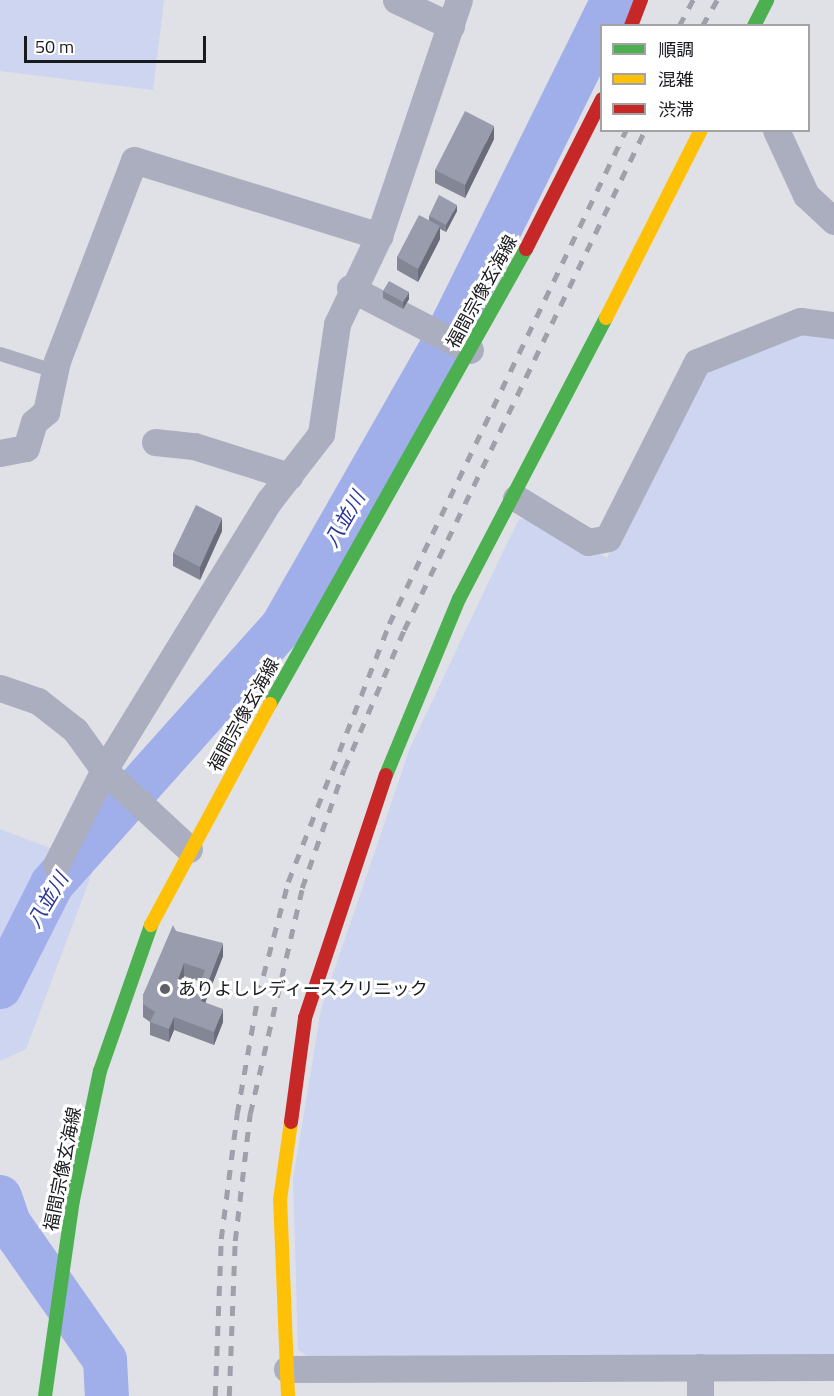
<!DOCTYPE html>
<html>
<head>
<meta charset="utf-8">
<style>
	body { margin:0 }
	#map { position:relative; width:834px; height:1396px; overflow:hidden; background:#e0e1e6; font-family:"Titillium Web","Noto Sans JP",sans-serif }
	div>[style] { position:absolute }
	.green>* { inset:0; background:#ced5f0 }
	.river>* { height:44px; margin:-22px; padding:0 22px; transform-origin:22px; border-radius:22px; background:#a0aeea }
	.lane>* { height:14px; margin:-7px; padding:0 7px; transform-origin:7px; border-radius:7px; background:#aaaebf }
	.street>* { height:27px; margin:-13.5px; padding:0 13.5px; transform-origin:13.5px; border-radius:13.5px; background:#aaaebf }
	.fast>* { height:14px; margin:-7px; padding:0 7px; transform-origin:7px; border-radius:7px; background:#4caf50 }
	.slow>* { height:14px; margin:-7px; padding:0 7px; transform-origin:7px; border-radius:7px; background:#ffc107 }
	.jam>* { height:14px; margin:-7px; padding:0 7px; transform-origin:7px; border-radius:7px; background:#c62828 }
	.rail>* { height:4.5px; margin-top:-2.25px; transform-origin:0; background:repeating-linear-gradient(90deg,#9fa0aa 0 10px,transparent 0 20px) }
	.wall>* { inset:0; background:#838695 }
	.shaded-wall>* { inset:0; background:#6a6d79 }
	.building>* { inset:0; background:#989cad }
	.dots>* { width:16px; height:16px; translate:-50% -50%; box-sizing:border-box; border:3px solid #fff; border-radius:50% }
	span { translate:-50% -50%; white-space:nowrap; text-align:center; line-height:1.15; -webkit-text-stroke:6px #fff; paint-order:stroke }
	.street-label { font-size:18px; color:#191a1e }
	.poi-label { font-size:18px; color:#191a1e }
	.left { translate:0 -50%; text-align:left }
	.water-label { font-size:20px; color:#2f399a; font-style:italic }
	.legend { position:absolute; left:600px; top:24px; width:210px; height:108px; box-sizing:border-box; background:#fff; border:2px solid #a3a3a5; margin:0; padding:8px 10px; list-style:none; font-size:18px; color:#191a1e }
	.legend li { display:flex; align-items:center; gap:12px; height:30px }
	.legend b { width:30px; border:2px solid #a3a3a5 }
	.scale { position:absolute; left:24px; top:36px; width:182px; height:27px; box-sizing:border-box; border:3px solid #191a1e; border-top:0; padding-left:8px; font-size:18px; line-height:21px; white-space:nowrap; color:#191a1e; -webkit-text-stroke:4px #fff; paint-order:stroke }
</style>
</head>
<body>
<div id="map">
	<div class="green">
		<div style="clip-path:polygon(0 0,164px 0,153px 90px,0 71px)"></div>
		<div style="clip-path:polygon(805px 327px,834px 330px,834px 1354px,310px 1358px,298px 1350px,293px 1179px,321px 1009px,410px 748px,507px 543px,519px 519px,536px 519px,607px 558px,704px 367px)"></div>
		<div style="clip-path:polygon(0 829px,95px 865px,26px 1049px,0 1061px)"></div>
	</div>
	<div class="river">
		<div style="left:0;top:987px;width:115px;rotate:-63.2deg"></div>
		<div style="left:52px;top:884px;width:345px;rotate:-48.2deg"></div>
		<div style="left:282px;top:627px;width:314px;rotate:-60.3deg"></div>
		<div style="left:438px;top:354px;width:395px;rotate:-63.7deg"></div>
		<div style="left:0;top:1197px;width:28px;rotate:71deg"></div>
		<div style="left:9px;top:1223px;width:167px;rotate:55deg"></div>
		<div style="left:105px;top:1360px;width:36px;rotate:87deg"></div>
	</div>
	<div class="lane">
		<div style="left:0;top:354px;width:57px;rotate:17.5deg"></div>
	</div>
	<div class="street">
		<div style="left:396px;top:0;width:61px;rotate:25.3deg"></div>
		<div style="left:776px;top:130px;width:72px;rotate:65.2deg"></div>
		<div style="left:806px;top:195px;width:38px;rotate:43deg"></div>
		<div style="left:350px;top:288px;width:135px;rotate:27.3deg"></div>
		<div style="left:155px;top:442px;width:39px;rotate:6deg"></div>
		<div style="left:194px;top:446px;width:100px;rotate:17.5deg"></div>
		<div style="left:0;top:453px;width:26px;rotate:-11deg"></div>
		<div style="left:26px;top:448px;width:27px;rotate:-73deg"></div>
		<div style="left:34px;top:422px;width:16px;rotate:-40deg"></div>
		<div style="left:46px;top:412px;width:52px;rotate:-77.8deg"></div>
		<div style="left:57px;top:361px;width:215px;rotate:-69deg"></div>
		<div style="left:134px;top:160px;width:257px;rotate:17.2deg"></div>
		<div style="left:516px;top:498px;width:84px;rotate:31.4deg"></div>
		<div style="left:588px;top:542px;width:20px;rotate:-11deg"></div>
		<div style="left:608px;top:538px;width:197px;rotate:-63.2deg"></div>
		<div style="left:697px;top:362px;width:111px;rotate:-21.7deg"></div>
		<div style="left:800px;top:321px;width:34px;rotate:7deg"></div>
		<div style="left:0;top:688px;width:40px;rotate:18.9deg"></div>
		<div style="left:38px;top:701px;width:47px;rotate:38.1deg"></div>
		<div style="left:75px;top:730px;width:49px;rotate:54.1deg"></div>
		<div style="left:104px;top:770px;width:116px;rotate:42.9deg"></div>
		<div style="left:56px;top:865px;width:106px;rotate:-63.2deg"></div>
		<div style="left:104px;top:770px;width:316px;rotate:-58.5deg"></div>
		<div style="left:269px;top:501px;width:85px;rotate:-52.2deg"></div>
		<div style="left:321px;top:434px;width:111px;rotate:-81.7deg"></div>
		<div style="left:337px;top:324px;width:98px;rotate:-64.5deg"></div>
		<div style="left:379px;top:236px;width:249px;rotate:-71.3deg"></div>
		<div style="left:700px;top:1367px;width:29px;rotate:90deg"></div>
		<div style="left:287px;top:1369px;width:547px;rotate:-0.21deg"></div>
	</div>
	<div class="fast">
		<div style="left:754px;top:26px;width:29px;rotate:-63deg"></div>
		<div style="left:270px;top:704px;width:522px;rotate:-60.64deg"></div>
		<div style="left:386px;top:775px;width:191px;rotate:-67.5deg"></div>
		<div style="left:459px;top:599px;width:317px;rotate:-62.4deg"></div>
		<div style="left:45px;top:1396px;width:198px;rotate:-81.9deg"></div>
		<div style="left:73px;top:1200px;width:132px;rotate:-78.2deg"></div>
		<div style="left:100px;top:1071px;width:155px;rotate:-70.7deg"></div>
	</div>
	<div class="slow">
		<div style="left:606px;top:318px;width:211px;rotate:-63.2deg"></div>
		<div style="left:151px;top:925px;width:251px;rotate:-61.7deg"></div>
		<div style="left:288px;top:1396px;width:196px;rotate:-92.3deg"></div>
		<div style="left:280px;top:1200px;width:79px;rotate:-82deg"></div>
	</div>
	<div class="jam">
		<div style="left:631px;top:26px;width:28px;rotate:-69deg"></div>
		<div style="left:526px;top:249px;width:168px;rotate:-63.1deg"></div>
		<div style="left:291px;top:1122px;width:105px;rotate:-82.3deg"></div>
		<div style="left:305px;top:1018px;width:256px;rotate:-71.6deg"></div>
	</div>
	<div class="rail">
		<div style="left:679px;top:26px;width:30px;rotate:-62deg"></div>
		<div style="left:702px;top:26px;width:30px;rotate:-60deg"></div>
		<div style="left:215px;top:1396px;width:157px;rotate:-87.8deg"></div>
		<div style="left:221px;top:1239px;width:126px;rotate:-82.7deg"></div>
		<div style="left:237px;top:1114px;width:121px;rotate:-80deg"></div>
		<div style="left:258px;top:995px;width:117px;rotate:-75.1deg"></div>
		<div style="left:288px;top:882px;width:277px;rotate:-68.6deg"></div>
		<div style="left:389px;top:624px;width:548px;rotate:-64.37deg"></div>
		<div style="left:229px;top:1396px;width:155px;rotate:-87.8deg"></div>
		<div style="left:235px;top:1241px;width:128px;rotate:-83.3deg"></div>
		<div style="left:250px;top:1114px;width:232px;rotate:-77deg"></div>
		<div style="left:302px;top:888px;width:126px;rotate:-70.6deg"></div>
		<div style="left:344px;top:769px;width:151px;rotate:-66.7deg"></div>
		<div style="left:404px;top:630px;width:555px;rotate:-64.27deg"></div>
	</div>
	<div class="wall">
		<div style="clip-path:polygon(494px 139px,465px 198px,435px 183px,435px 170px)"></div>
		<div style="clip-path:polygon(457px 211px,446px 232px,440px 229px,440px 239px,418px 282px,397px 270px,397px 257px,429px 220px,429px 216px)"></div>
		<div style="clip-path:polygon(383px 291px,409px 299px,403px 309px,383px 298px)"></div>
		<div style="clip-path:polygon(222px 531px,200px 580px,173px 566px,173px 553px)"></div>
		<div style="clip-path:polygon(evenodd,176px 931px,223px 956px,205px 1002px,223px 1022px,214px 1045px,174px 1030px,169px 1042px,150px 1035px,150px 1022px,143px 1017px,143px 995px,176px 931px,184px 976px,201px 982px,198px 989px,181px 983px,184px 976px)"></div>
	</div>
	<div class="shaded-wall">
		<div style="clip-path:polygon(494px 126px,494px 139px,465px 198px,465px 185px)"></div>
		<div style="clip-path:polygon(457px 205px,457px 211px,446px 232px,446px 225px)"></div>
		<div style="clip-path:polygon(440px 226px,440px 239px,418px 282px,418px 269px)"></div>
		<div style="clip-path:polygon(409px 292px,409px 299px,403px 309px,403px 302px)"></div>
		<div style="clip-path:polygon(222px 518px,222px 531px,200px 580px,200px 567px)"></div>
		<div style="clip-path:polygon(223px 943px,223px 956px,201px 1014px,201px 1001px)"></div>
		<div style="clip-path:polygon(184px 963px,184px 976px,177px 995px,177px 982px)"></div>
		<div style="clip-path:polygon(223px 1009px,223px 1022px,214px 1045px,214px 1032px)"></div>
		<div style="clip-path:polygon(174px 1017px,174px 1030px,169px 1042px,169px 1029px)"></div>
	</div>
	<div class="building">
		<div style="clip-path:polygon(465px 111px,494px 126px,465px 185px,435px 170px)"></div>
		<div style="clip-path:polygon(439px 195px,457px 205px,446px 225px,429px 216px)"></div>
		<div style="clip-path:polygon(419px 215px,440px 226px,418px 269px,397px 257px)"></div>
		<div style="clip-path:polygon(389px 281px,409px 292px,403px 302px,383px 291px)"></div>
		<div style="clip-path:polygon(196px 505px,222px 518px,200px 567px,173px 553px)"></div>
		<div style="clip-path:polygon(evenodd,173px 925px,176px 931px,223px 943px,201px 1001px,223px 1009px,214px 1032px,174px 1017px,169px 1029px,150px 1022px,155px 1012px,143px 1004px,143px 995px,173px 925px,184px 963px,205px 970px,198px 989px,177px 982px,184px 963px)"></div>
	</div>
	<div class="dots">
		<div style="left:165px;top:989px;background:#5f6064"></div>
	</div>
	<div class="street-label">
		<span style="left:482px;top:292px;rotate:-61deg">福間宗像玄海線</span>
		<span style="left:244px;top:715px;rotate:-61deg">福間宗像玄海線</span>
		<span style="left:63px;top:1169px;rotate:-79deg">福間宗像玄海線</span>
	</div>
	<div class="poi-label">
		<span class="left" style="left:178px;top:989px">ありよしレディースクリニック</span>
	</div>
	<div class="water-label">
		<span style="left:344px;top:519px;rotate:-60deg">八並川</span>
		<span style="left:47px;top:900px;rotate:-59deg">八並川</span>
	</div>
	<ul class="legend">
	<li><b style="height:8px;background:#4caf50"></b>順調</li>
	<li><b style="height:8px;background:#ffc107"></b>混雑</li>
	<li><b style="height:8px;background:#c62828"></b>渋滞</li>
	</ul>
	<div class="scale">50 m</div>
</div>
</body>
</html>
